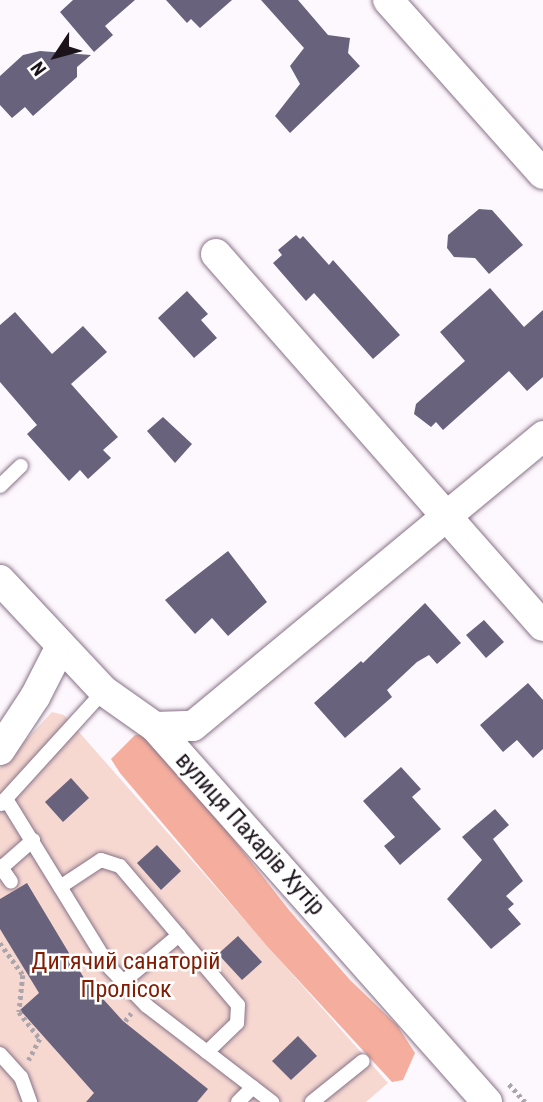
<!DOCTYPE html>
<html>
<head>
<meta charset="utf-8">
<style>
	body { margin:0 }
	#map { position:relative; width:543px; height:1102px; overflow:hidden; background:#fdf8fd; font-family:"Roboto Condensed",sans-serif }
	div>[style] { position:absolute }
	.green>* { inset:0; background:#f6d8d1 }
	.forest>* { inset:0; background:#f5ae9d }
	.building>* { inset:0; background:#68627c }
	.path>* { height:4.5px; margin-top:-2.25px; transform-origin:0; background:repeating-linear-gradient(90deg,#aca6ac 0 3.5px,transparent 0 7px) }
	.roads { filter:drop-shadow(0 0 2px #887287) drop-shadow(0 0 2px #887287) }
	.service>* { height:14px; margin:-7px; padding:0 7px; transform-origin:7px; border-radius:7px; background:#fff }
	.minor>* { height:30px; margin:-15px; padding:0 15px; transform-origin:15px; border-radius:15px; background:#fff }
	span { translate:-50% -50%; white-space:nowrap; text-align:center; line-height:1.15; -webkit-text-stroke:5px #fff; paint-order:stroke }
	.street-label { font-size:24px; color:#1b121a }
	.park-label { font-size:24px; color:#821d04 }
	.north { position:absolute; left:21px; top:21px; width:70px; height:70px; -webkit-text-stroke:5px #fff; paint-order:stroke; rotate:234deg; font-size:19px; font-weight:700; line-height:28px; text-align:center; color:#1b121a }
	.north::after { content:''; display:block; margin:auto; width:24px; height:32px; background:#1b121a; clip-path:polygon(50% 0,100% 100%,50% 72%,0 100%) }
</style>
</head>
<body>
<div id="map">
	<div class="green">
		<div style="clip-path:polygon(52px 712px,64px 715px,388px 1083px,366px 1102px,0 1102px,0 768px)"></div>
	</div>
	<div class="forest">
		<div style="clip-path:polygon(151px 734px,289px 910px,350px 980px,397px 1025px,415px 1053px,403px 1080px,392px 1082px,266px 945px,120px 773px,111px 759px,135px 735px)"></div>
	</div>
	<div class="building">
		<div style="clip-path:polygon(73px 0,135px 0,105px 26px,113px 35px,94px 52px,60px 12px)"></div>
		<div style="clip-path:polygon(166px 0,232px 0,200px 28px,191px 19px,187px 23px)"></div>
		<div style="clip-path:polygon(261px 0,298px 0,328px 35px,350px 38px,348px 53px,360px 66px,290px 133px,275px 116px,300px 84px,290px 66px,304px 48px)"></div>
		<div style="clip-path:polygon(40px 51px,91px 55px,77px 67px,77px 77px,33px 116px,25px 107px,12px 118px,0 105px,0 76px,23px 55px)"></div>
		<div style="clip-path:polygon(479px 209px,492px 210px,523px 245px,489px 274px,475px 258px,454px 257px,447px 248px,448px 235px)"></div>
		<div style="clip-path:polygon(296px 235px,300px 239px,303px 236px,329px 265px,333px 260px,400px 335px,373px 359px,314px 293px,306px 301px,273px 263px,282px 255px,278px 250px)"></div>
		<div style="clip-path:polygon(490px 288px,524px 327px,543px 310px,543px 377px,527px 391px,509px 371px,443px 430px,436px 422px,431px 427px,414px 414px,416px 404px,465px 361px,440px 332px)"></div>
		<div style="clip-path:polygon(187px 291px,208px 314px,201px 320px,217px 338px,194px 358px,158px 318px)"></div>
		<div style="clip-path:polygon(15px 312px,52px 354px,83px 326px,107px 352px,71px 384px,118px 437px,103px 450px,111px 458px,88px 479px,80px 470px,69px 481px,27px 434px,37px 425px,0 382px,0 325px)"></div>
		<div style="clip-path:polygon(163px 417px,192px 444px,175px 463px,147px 431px)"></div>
		<div style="clip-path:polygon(228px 551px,267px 602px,228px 636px,212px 618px,195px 634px,165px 600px)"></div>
		<div style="clip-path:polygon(425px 603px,461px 643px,437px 664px,429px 655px,417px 662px,387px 690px,392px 697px,345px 738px,314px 703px,361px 661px,363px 663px)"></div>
		<div style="clip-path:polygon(484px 620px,504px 642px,486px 658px,466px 635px)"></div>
		<div style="clip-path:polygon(528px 683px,543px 700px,543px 749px,533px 758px,517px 740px,503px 752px,480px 725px)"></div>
		<div style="clip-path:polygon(401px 767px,421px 789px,412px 797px,441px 829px,400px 865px,384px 846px,395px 837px,363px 801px)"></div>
		<div style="clip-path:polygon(71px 778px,89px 798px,63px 822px,45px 802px)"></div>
		<div style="clip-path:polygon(495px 809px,509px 825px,493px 839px,523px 881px,506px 896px,514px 904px,508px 909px,521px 924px,491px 949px,447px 899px,482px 860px,462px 837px)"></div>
		<div style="clip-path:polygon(157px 845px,181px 871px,161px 890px,137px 863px)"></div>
		<div style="clip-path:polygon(27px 883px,84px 978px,123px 1021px,208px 1089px,197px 1102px,86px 1102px,94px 1093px,20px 1010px,39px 993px,0 929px,0 899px)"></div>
		<div style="clip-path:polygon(238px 936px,262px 962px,242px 980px,218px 954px)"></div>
		<div style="clip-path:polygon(298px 1036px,317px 1056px,291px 1080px,272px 1061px)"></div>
	</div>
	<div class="path">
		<div style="left:0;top:943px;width:39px;rotate:54deg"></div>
		<div style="left:23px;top:975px;width:37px;rotate:96deg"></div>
		<div style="left:19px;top:1012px;width:34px;rotate:52deg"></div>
		<div style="left:40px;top:1039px;width:24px;rotate:118deg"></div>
		<div style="left:125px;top:1021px;width:10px;rotate:-53deg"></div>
		<div style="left:509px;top:1084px;width:24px;rotate:48deg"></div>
	</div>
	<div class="roads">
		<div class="service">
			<div style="left:0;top:486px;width:29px;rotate:-44deg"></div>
			<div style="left:6px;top:799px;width:198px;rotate:58.4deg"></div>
			<div style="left:110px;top:968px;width:53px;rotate:45.8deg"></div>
			<div style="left:147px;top:1006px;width:158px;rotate:37.5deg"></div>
			<div style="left:1px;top:804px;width:153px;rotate:-47.7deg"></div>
			<div style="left:0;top:866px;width:19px;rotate:55deg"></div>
			<div style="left:0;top:869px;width:44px;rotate:-41.3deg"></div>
			<div style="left:60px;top:887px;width:49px;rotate:-33.4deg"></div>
			<div style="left:101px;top:860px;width:20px;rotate:18deg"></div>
			<div style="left:120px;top:866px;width:182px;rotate:49.7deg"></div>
			<div style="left:238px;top:1005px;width:18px;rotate:93deg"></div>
			<div style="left:237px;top:1023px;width:42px;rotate:136deg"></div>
			<div style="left:123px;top:982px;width:73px;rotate:-40deg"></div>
			<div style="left:0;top:1054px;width:31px;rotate:48deg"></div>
			<div style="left:21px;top:1077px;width:27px;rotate:70deg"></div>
			<div style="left:238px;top:1102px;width:21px;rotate:-45deg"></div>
			<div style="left:312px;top:1102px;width:65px;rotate:-38.8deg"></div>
		</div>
		<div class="minor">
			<div style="left:388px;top:0;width:233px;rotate:48.3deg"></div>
			<div style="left:216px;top:254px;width:495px;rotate:48.7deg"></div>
			<div style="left:0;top:580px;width:152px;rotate:46.9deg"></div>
			<div style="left:104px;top:691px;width:62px;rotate:35.2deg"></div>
			<div style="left:155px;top:727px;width:501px;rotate:48.48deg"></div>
			<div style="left:155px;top:727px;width:38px;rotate:-2deg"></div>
			<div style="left:193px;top:726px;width:455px;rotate:-39.6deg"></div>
			<div style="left:0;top:750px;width:64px;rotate:-56.6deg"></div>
			<div style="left:35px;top:697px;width:55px;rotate:-63deg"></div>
		</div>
	</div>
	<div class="street-label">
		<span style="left:250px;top:834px;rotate:48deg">вулиця Пахарів Хутір</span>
	</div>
	<div class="park-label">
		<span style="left:126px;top:976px">Дитячий санаторій<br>Пролісок</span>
	</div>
	<div class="north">N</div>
</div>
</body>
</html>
